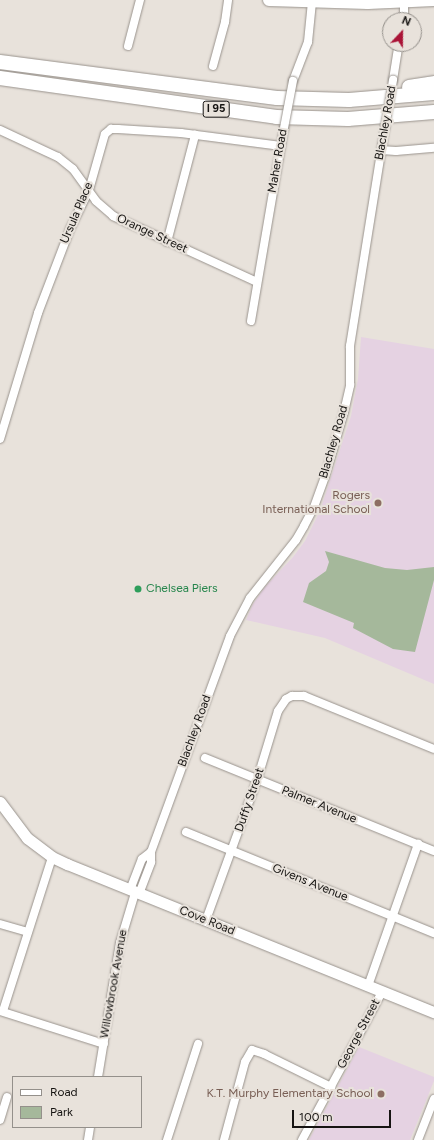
<!DOCTYPE html>
<html>
<head>
<meta charset="utf-8">
<style>
	body { margin:0 }
	#map { position:relative; width:434px; height:1140px; overflow:hidden; background:#e8e2db; font-family:Figtree,sans-serif }
	div>[style] { position:absolute }
	.education>* { inset:0; background:#e5d2e2 }
	.green>* { inset:0; background:#a5b89b }
	.roads { filter:drop-shadow(0 0 1px #99938d) drop-shadow(0 0 1px #99938d) }
	.minor>* { height:8px; margin:-4px; padding:0 4px; transform-origin:4px; border-radius:4px; background:#fff }
	.secondary>* { height:11px; margin:-5.5px; padding:0 5.5px; transform-origin:5.5px; border-radius:5.5px; background:#fff }
	.primary>* { height:12px; margin:-6px; padding:0 6px; transform-origin:6px; border-radius:6px; background:#fff }
	.motorway>* { height:14px; margin:-7px; padding:0 7px; transform-origin:7px; border-radius:7px; background:#fff }
	.bridges { filter:drop-shadow(0 0 1px #99938d) drop-shadow(0 0 1px #99938d) }
	.minor-bridge>* { height:8px; margin:-4px; padding:0 4px; transform-origin:4px; border-radius:4px; background:#fff }
	.dots>* { width:11px; height:11px; translate:-50% -50%; box-sizing:border-box; border:2px solid #e8e2db; border-radius:50% }
	span { translate:-50% -50%; white-space:nowrap; text-align:center; line-height:1.15; -webkit-text-stroke:4px #e8e2db; paint-order:stroke }
	.shield-label span { padding:1px 3px; background:#e8e2db; border:1px solid; border-radius:3px; -webkit-text-stroke-width:0 }
	.shield-label { font-size:11px; color:#161412; font-weight:700 }
	.street-label { font-size:12px; color:#161412 }
	.education-label { font-size:12px; color:#785e54 }
	.right { translate:-100% -50%; text-align:right }
	.leisure-label { font-size:12px; color:#27864d }
	.left { translate:0 -50%; text-align:left }
	.legend { position:absolute; left:12px; top:1076px; width:130px; height:52px; box-sizing:border-box; background:#e8e2db; border:1px solid #94908b; margin:0; padding:5px 7px; list-style:none; font-size:12px; color:#161412 }
	.legend li { display:flex; align-items:center; gap:8px; height:20px }
	.legend b { width:20px; border:1px solid #94908b }
	.north { position:absolute; left:382px; top:12px; width:40px; height:40px; box-sizing:border-box; background:#e8e2db; border:1px solid #94908b; border-radius:50%; rotate:22deg; font-size:11px; font-weight:700; line-height:16px; text-align:center; color:#161412 }
	.north::after { content:''; display:block; margin:auto; width:14px; height:18px; background:#aa1437; clip-path:polygon(50% 0,100% 100%,50% 72%,0 100%) }
	.scale { position:absolute; left:292px; top:1110px; width:99px; height:18px; box-sizing:border-box; border:2px solid #161412; border-top:0; padding-left:5px; font-size:12px; line-height:14px; white-space:nowrap; color:#161412; -webkit-text-stroke:3px #e8e2db; paint-order:stroke }
</style>
</head>
<body>
<div id="map">
	<div class="education">
		<div style="clip-path:polygon(361px 337px,434px 349px,434px 684px,325px 638px,246px 620px,253px 604px,264px 588px,293px 557px,305px 541px,320px 511px,351px 416px,358px 379px)"></div>
		<div style="clip-path:polygon(359px 1047px,434px 1077px,434px 1081px,410px 1140px,309px 1140px)"></div>
	</div>
	<div class="green">
		<div style="clip-path:polygon(325px 551px,385px 568px,407px 570px,434px 567px,434px 580px,415px 652px,393px 649px,353px 628px,354px 623px,303px 602px,309px 583px,326px 571px,329px 562px)"></div>
	</div>
	<div class="roads">
		<div class="minor">
			<div style="left:404px;top:20px;width:18px;rotate:-90deg"></div>
			<div style="left:128px;top:46px;width:48px;rotate:-75.4deg"></div>
			<div style="left:213px;top:66px;width:46px;rotate:-74.7deg"></div>
			<div style="left:225px;top:22px;width:22px;rotate:-82deg"></div>
			<div style="left:393px;top:80px;width:36px;rotate:-81deg"></div>
			<div style="left:293px;top:81px;width:42px;rotate:-69deg"></div>
			<div style="left:308px;top:42px;width:40px;rotate:-84.3deg"></div>
			<div style="left:0;top:130px;width:64px;rotate:25deg"></div>
			<div style="left:58px;top:157px;width:19px;rotate:39deg"></div>
			<div style="left:73px;top:169px;width:39px;rotate:54deg"></div>
			<div style="left:96px;top:201px;width:23px;rotate:41deg"></div>
			<div style="left:113px;top:216px;width:158px;rotate:24.6deg"></div>
			<div style="left:381px;top:150px;width:15px;rotate:4deg"></div>
			<div style="left:396px;top:151px;width:38px;rotate:-5deg"></div>
			<div style="left:167px;top:242px;width:111px;rotate:-75.3deg"></div>
			<div style="left:251px;top:321px;width:196px;rotate:-80.3deg"></div>
			<div style="left:0;top:439px;width:132px;rotate:-73.2deg"></div>
			<div style="left:38px;top:313px;width:90px;rotate:-69.1deg"></div>
			<div style="left:70px;top:229px;width:43px;rotate:-64deg"></div>
			<div style="left:89px;top:190px;width:58px;rotate:-74.1deg"></div>
			<div style="left:105px;top:134px;width:8px;rotate:-40deg"></div>
			<div style="left:111px;top:129px;width:7px"></div>
			<div style="left:118px;top:129px;width:63px;rotate:3.6deg"></div>
			<div style="left:181px;top:133px;width:101px;rotate:7.4deg"></div>
			<div style="left:205px;top:758px;width:247px;rotate:22.1deg"></div>
			<div style="left:186px;top:832px;width:268px;rotate:22.2deg"></div>
			<div style="left:130px;top:890px;width:33px;rotate:-69deg"></div>
			<div style="left:142px;top:859px;width:11px;rotate:-38deg"></div>
			<div style="left:139px;top:894px;width:34px;rotate:-69deg"></div>
			<div style="left:151px;top:862px;width:10px;rotate:-90deg"></div>
			<div style="left:151px;top:852px;width:230px;rotate:-69.9deg"></div>
			<div style="left:230px;top:636px;width:43px;rotate:-62.2deg"></div>
			<div style="left:250px;top:598px;width:74px;rotate:-51.6deg"></div>
			<div style="left:296px;top:540px;width:16px;rotate:-60deg"></div>
			<div style="left:304px;top:526px;width:21px;rotate:-62deg"></div>
			<div style="left:314px;top:507px;width:32px;rotate:-70deg"></div>
			<div style="left:325px;top:477px;width:68px;rotate:-73.7deg"></div>
			<div style="left:344px;top:412px;width:28px;rotate:-77deg"></div>
			<div style="left:350px;top:385px;width:39px;rotate:-90deg"></div>
			<div style="left:350px;top:346px;width:222px;rotate:-80.9deg"></div>
			<div style="left:206px;top:920px;width:149px;rotate:-70deg"></div>
			<div style="left:257px;top:780px;width:72px;rotate:-73.1deg"></div>
			<div style="left:278px;top:711px;width:14px;rotate:-56deg"></div>
			<div style="left:286px;top:699px;width:7px;rotate:-27deg"></div>
			<div style="left:292px;top:696px;width:12px"></div>
			<div style="left:304px;top:696px;width:140px;rotate:22.2deg"></div>
			<div style="left:0;top:924px;width:29px;rotate:16deg"></div>
			<div style="left:368px;top:986px;width:151px;rotate:-70.6deg"></div>
			<div style="left:0;top:1011px;width:109px;rotate:17.6deg"></div>
			<div style="left:3px;top:1011px;width:162px;rotate:-72.3deg"></div>
			<div style="left:98px;top:1077px;width:136px;rotate:-80.7deg"></div>
			<div style="left:120px;top:943px;width:52px;rotate:-73.3deg"></div>
			<div style="left:0;top:1120px;width:24px;rotate:-73deg"></div>
			<div style="left:88px;top:1140px;width:13px;rotate:-81deg"></div>
			<div style="left:167px;top:1140px;width:101px;rotate:-72.1deg"></div>
			<div style="left:224px;top:1140px;width:81px;rotate:-74.9deg"></div>
			<div style="left:245px;top:1062px;width:14px;rotate:-60deg"></div>
			<div style="left:252px;top:1050px;width:13px;rotate:18deg"></div>
			<div style="left:264px;top:1054px;width:75px;rotate:26.2deg"></div>
			<div style="left:302px;top:1140px;width:168px;rotate:-61.6deg"></div>
			<div style="left:418px;top:1140px;width:44px;rotate:-68.7deg"></div>
		</div>
		<div class="secondary">
			<div style="left:0;top:802px;width:45px;rotate:53.1deg"></div>
			<div style="left:27px;top:838px;width:31px;rotate:37deg"></div>
			<div style="left:52px;top:857px;width:17px;rotate:25deg"></div>
			<div style="left:67px;top:864px;width:396px;rotate:22deg"></div>
		</div>
		<div class="primary">
			<div style="left:269px;top:0;width:99px;rotate:1.7deg"></div>
			<div style="left:368px;top:3px;width:66px;rotate:-2.6deg"></div>
		</div>
		<div class="motorway">
			<div style="left:0;top:62px;width:279px;rotate:7.4deg"></div>
			<div style="left:277px;top:98px;width:72px;rotate:1.6deg"></div>
			<div style="left:349px;top:100px;width:85px;rotate:-4.7deg"></div>
			<div style="left:0;top:78px;width:279px;rotate:8deg"></div>
			<div style="left:276px;top:117px;width:72px;rotate:1.6deg"></div>
			<div style="left:348px;top:119px;width:86px;rotate:-4.7deg"></div>
			<div style="left:409px;top:87px;width:25px;rotate:-9deg"></div>
		</div>
	</div>
	<div class="bridges">
		<div class="minor-bridge">
			<div style="left:385px;top:127px;width:48px;rotate:-80.3deg"></div>
			<div style="left:284px;top:128px;width:48px;rotate:-79.2deg"></div>
		</div>
	</div>
	<div class="dots">
		<div style="left:378px;top:503px;background:#8d6e63"></div>
		<div style="left:138px;top:589px;background:#2e9e5b"></div>
		<div style="left:381px;top:1094px;background:#8d6e63"></div>
	</div>
	<div class="shield-label">
		<span style="left:216px;top:109px">I 95</span>
	</div>
	<div class="street-label">
		<span style="left:386px;top:123px;rotate:-80deg">Blachley Road</span>
		<span style="left:278px;top:161px;rotate:-80deg">Maher Road</span>
		<span style="left:77px;top:213px;rotate:-67deg">Ursula Place</span>
		<span style="left:152px;top:234px;rotate:25deg">Orange Street</span>
		<span style="left:334px;top:442px;rotate:-74deg">Blachley Road</span>
		<span style="left:195px;top:731px;rotate:-70deg">Blachley Road</span>
		<span style="left:250px;top:800px;rotate:-71deg">Duffy Street</span>
		<span style="left:319px;top:805px;rotate:22deg">Palmer Avenue</span>
		<span style="left:310px;top:883px;rotate:22deg">Givens Avenue</span>
		<span style="left:207px;top:921px;rotate:22deg">Cove Road</span>
		<span style="left:114px;top:984px;rotate:-80deg">Willowbrook Avenue</span>
		<span style="left:359px;top:1034px;rotate:-62deg">George Street</span>
	</div>
	<div class="education-label">
		<span class="right" style="left:370px;top:503px">Rogers<br>International School</span>
		<span class="right" style="left:373px;top:1094px">K.T. Murphy Elementary School</span>
	</div>
	<div class="leisure-label">
		<span class="left" style="left:146px;top:589px">Chelsea Piers</span>
	</div>
	<ul class="legend">
	<li><b style="height:5px;background:#fff"></b>Road</li>
	<li><b style="height:11px;background:#a5b89b"></b>Park</li>
	</ul>
	<div class="north">N</div>
	<div class="scale">100 m</div>
</div>
</body>
</html>
